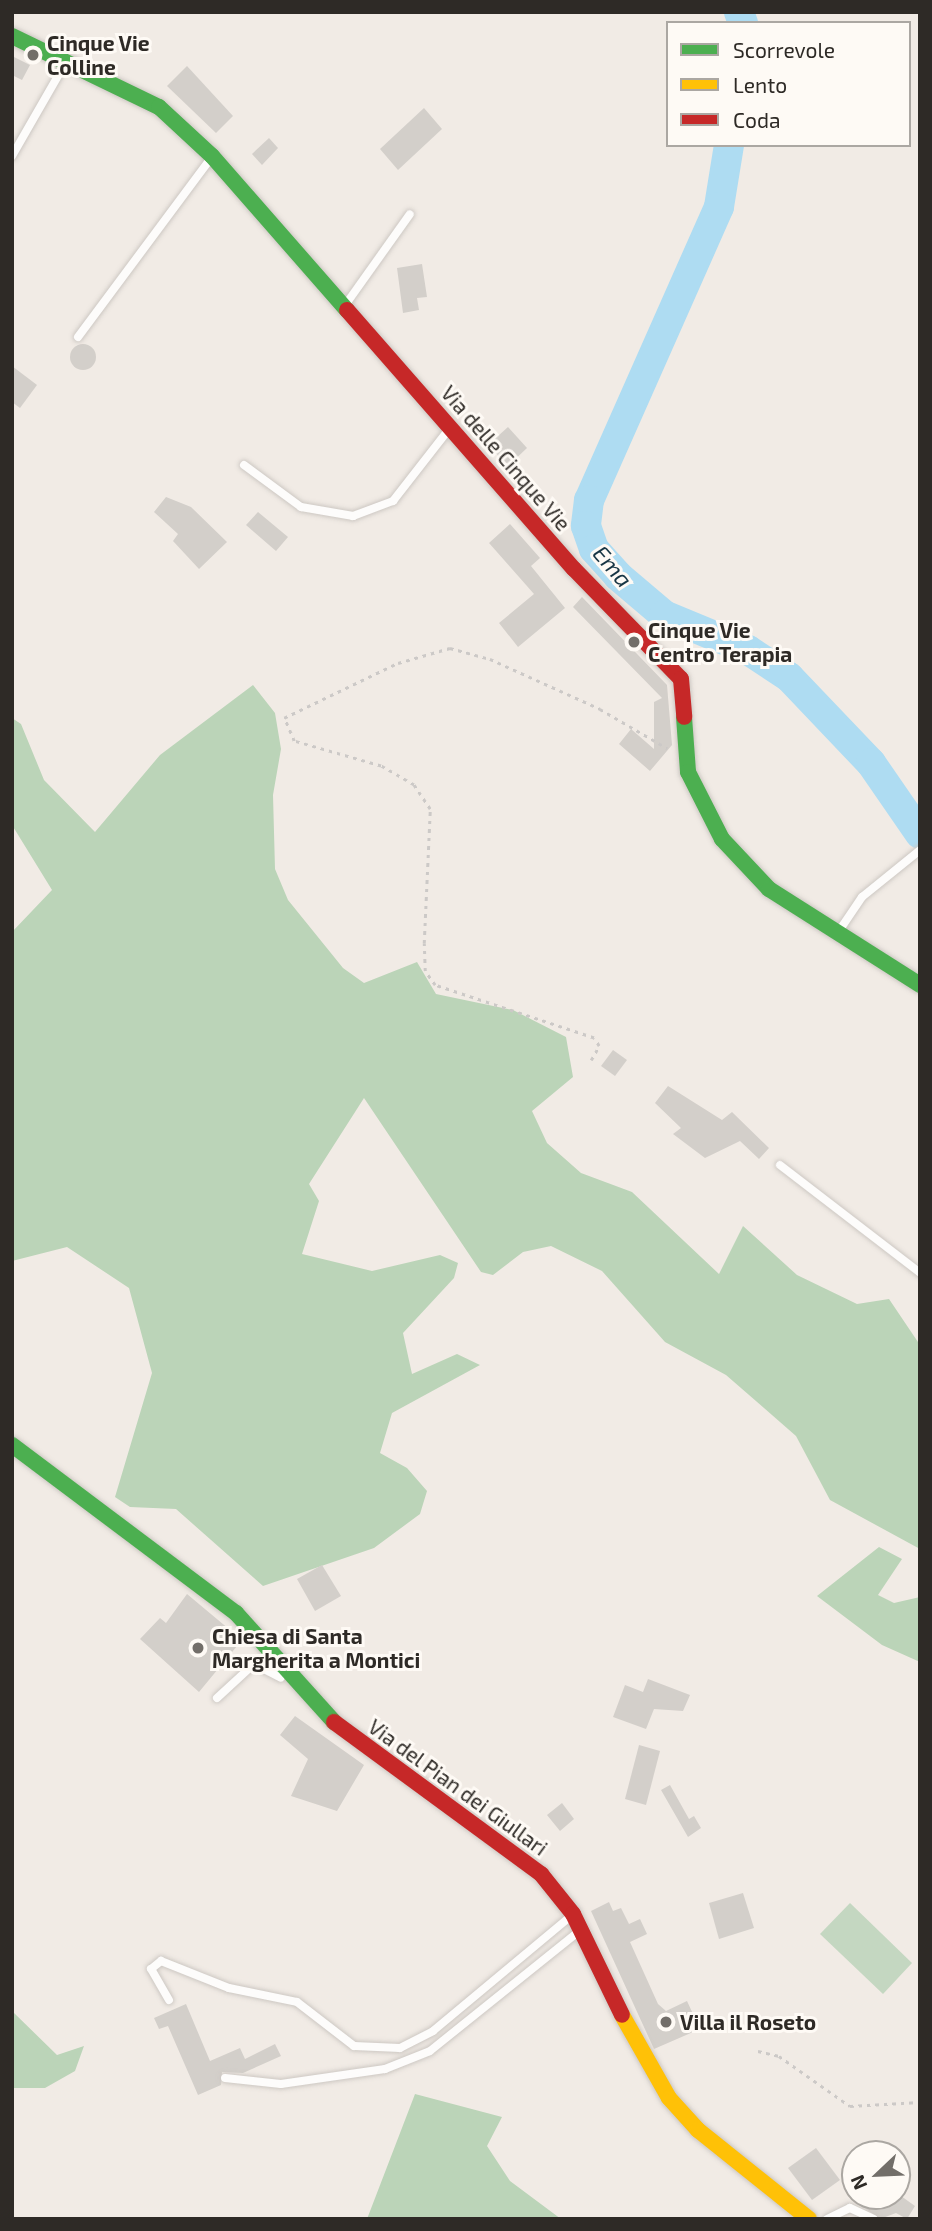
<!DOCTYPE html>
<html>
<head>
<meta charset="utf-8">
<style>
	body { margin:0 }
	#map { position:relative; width:932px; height:2231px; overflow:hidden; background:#f1ebe5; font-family:"Exo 2",sans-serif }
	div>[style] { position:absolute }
	.green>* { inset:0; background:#c4d7c1 }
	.forest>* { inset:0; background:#bbd4b8 }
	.river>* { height:30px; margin:-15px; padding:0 15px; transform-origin:15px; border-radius:15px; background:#aedcf2 }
	.building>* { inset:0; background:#d3cfca }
	.round { border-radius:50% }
	.path>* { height:2.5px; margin-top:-1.25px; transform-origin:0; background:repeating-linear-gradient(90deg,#ccc9c7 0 3.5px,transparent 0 8.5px) }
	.roads { filter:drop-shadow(0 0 2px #cdc8c3) drop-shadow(0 0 2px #cdc8c3) }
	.lane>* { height:8px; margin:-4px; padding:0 4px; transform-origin:4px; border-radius:4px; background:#fdfcfb }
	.fast>* { height:16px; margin:-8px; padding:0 8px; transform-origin:8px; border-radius:8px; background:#4caf50 }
	.slow>* { height:16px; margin:-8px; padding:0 8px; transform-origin:8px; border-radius:8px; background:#ffc107 }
	.jam>* { height:16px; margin:-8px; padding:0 8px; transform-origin:8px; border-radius:8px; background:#c62828 }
	.dots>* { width:19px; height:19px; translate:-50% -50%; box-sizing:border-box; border:4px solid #fefaf5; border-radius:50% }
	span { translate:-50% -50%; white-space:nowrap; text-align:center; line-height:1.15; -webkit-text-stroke:6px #fefaf5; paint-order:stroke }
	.poi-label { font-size:21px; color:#2e2a26; font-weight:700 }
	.left { translate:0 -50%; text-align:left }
	.street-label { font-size:21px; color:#2e2a26 }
	.water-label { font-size:23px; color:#173544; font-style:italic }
	.frame { position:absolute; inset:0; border:14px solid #2e2a26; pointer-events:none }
	.legend { position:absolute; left:666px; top:21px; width:245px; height:126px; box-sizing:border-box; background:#fefaf5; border:2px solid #aba7a2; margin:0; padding:9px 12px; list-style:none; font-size:21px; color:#2e2a26 }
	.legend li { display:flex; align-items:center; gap:14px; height:35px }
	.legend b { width:35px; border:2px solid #aba7a2 }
	.north { position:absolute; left:841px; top:2140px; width:70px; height:70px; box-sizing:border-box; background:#fefaf5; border:2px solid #aba7a2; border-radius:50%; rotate:247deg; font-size:19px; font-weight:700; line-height:28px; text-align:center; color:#2e2a26 }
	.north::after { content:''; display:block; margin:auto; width:24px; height:32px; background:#726e69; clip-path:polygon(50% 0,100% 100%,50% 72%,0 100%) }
</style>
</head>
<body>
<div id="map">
	<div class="green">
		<div style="clip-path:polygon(850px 1903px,912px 1963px,883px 1994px,820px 1934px)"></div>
	</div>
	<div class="forest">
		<div style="clip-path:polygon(253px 685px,275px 713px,281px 749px,273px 795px,275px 869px,288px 900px,343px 968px,364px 983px,417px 962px,436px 994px,513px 1010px,566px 1037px,573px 1077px,532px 1111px,547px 1143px,581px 1173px,632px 1192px,719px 1274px,743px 1226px,797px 1275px,857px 1304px,889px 1299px,920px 1345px,920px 1549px,830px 1500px,796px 1436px,726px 1375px,665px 1342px,602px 1271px,551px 1246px,523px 1252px,493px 1275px,481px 1272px,364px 1098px,309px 1184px,319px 1201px,302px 1254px,372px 1271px,440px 1255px,458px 1263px,454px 1278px,403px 1333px,412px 1374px,457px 1354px,480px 1365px,392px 1413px,380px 1453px,407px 1468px,427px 1491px,420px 1514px,374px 1548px,263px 1586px,176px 1509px,130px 1507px,115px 1497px,152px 1373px,129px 1288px,67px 1247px,12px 1261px,12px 932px,52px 890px,12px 825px,12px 718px,21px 724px,44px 780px,95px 832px,160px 755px)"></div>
		<div style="clip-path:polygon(879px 1547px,902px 1559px,878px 1595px,894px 1603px,920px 1597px,920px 1662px,882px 1645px,817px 1596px)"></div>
		<div style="clip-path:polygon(12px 2011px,57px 2055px,84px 2046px,75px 2071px,45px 2088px,12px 2088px)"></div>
		<div style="clip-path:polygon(415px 2094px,502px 2117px,487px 2146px,510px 2181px,561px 2219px,367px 2219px)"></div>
	</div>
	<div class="river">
		<div style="left:739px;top:12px;width:12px;rotate:70deg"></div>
		<div style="left:729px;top:145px;width:63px;rotate:99.2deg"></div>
		<div style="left:719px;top:207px;width:321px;rotate:113.9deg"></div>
		<div style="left:589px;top:500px;width:26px;rotate:97deg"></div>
		<div style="left:586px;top:526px;width:24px;rotate:71deg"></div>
		<div style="left:594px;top:549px;width:36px;rotate:48deg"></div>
		<div style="left:618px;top:576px;width:60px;rotate:40.3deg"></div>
		<div style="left:664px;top:615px;width:91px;rotate:22.6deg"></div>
		<div style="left:748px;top:650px;width:49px;rotate:33.4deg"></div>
		<div style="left:789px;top:677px;width:119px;rotate:46.4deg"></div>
		<div style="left:871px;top:763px;width:86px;rotate:55.4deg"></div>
	</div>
	<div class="building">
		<div style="clip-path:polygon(12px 56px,30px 65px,22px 80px,12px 75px)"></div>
		<div style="clip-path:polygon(187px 66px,233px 116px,216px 133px,167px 86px)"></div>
		<div style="clip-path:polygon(424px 108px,442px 129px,398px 170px,380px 149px)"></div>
		<div style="clip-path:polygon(269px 138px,278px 148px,262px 165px,252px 154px)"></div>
		<div style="clip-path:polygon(422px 264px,427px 297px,417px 298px,419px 310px,403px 313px,397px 268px)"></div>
		<div class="round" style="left:70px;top:344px;width:26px;height:26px"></div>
		<div style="clip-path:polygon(12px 366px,37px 385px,20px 408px,12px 402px)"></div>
		<div style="clip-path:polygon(508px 427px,527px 448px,508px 466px,488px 445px)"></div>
		<div style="clip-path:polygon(166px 497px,191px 507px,227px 542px,199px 569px,173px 541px,178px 534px,154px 512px)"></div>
		<div style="clip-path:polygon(258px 512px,288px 537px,276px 551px,246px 525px)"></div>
		<div style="clip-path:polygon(510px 524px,540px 558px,531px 566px,565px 608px,518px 647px,499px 623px,534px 594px,489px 543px)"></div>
		<div style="clip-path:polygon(582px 597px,667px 685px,672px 745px,650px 771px,619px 744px,631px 729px,654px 749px,654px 702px,662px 698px,573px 607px)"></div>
		<div style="clip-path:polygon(613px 1050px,627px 1060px,615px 1076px,601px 1066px)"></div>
		<div style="clip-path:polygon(668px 1086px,722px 1120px,732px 1112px,769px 1148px,759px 1159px,740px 1141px,705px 1158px,673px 1134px,681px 1128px,655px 1103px)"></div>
		<div style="clip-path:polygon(322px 1565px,341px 1596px,315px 1611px,297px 1579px)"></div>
		<div style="clip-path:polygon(187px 1594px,242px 1640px,199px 1692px,140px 1639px,160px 1618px,166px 1623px)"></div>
		<div style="clip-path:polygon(648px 1679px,690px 1695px,683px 1711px,654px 1709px,646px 1729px,613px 1717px,625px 1685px,643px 1692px)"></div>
		<div style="clip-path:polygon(295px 1716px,364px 1765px,337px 1811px,291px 1796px,308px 1759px,280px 1735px)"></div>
		<div style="clip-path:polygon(639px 1745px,660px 1751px,646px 1805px,625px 1799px)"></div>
		<div style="clip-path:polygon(670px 1785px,689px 1819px,694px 1816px,701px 1828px,688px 1837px,661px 1790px)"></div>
		<div style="clip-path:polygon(562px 1803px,574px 1819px,560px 1831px,547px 1815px)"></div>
		<div style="clip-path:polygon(743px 1893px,754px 1928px,719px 1939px,709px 1903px)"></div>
		<div style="clip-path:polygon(609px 1902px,613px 1911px,621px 1908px,629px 1924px,640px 1919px,647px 1934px,630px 1942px,658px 2004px,666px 2011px,687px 2001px,700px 2029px,654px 2049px,591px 1911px)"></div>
		<div style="clip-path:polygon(186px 2004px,210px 2061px,240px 2048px,245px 2059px,275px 2044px,281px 2056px,243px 2073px,222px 2072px,221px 2085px,198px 2095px,168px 2026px,159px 2029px,154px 2018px)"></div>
		<div style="clip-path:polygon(816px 2148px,840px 2180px,812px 2200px,788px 2168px)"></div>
		<div style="clip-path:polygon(848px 2196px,901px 2196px,915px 2206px,907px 2219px,896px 2213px,880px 2219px)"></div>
	</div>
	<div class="path">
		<div style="left:591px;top:1060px;width:16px;rotate:-60deg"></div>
		<div style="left:599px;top:1046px;width:9px;rotate:-122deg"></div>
		<div style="left:594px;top:1038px;width:168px;rotate:-161.6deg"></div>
		<div style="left:435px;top:985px;width:17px;rotate:-126deg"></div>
		<div style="left:425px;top:971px;width:28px;rotate:-92deg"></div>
		<div style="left:424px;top:943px;width:134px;rotate:-87.4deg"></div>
		<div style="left:430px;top:809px;width:29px;rotate:-124deg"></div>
		<div style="left:414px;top:785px;width:38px;rotate:-150deg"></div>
		<div style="left:381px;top:766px;width:91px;rotate:-164deg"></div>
		<div style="left:294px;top:741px;width:25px;rotate:-113deg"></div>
		<div style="left:284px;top:718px;width:127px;rotate:-25.8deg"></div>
		<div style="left:398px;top:663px;width:54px;rotate:-16.1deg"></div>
		<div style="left:450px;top:648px;width:41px;rotate:15.4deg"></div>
		<div style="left:490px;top:659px;width:121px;rotate:24.4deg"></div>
		<div style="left:600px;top:709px;width:78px;rotate:30.2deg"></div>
		<div style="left:758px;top:2051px;width:22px;rotate:13deg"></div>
		<div style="left:779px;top:2056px;width:87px;rotate:35.2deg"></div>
		<div style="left:850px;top:2106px;width:70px;rotate:-3.3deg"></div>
	</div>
	<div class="roads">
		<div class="lane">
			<div style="left:12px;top:156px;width:106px;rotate:-60.1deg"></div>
			<div style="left:346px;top:304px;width:110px;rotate:-54.6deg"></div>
			<div style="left:78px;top:337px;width:222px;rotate:-53.4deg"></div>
			<div style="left:244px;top:465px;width:71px;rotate:36.4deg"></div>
			<div style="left:301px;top:507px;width:53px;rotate:9.8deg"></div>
			<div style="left:353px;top:516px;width:43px;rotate:-20.6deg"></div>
			<div style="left:393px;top:501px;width:91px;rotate:-52.1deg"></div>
			<div style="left:839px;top:931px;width:41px;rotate:-55.9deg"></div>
			<div style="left:862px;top:897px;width:75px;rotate:-39deg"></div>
			<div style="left:780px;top:1165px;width:177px;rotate:37.6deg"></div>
			<div style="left:217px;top:1698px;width:50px;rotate:-42.6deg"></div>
			<div style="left:254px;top:1664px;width:30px;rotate:27deg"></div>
			<div style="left:169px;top:2000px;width:36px;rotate:-120deg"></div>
			<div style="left:151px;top:1969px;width:13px;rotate:-39deg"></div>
			<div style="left:161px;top:1961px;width:73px;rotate:21.7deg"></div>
			<div style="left:229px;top:1988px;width:69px;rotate:11.6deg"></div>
			<div style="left:297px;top:2002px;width:72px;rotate:37.7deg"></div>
			<div style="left:354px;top:2046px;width:46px;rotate:2.5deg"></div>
			<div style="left:400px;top:2048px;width:37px;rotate:-27deg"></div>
			<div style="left:433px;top:2031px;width:180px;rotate:-39.8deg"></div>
			<div style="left:225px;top:2078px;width:56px;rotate:6.1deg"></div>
			<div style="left:281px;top:2084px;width:105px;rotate:-8.2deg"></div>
			<div style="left:385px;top:2069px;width:48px;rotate:-21.8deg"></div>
			<div style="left:430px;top:2051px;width:191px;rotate:-38.8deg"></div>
			<div style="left:827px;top:2219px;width:25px;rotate:-26deg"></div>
			<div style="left:850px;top:2208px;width:26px;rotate:25deg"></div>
		</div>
		<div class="fast">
			<div style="left:12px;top:36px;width:163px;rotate:25.8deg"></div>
			<div style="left:159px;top:107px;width:72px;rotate:42.8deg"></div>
			<div style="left:212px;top:156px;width:205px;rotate:48.8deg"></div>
			<div style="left:684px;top:717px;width:55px;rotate:85.8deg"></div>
			<div style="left:688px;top:772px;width:75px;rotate:63.1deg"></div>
			<div style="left:722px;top:839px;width:69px;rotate:46.8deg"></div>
			<div style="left:769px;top:889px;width:179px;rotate:32.4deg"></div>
			<div style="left:12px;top:1445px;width:280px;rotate:36.9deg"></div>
			<div style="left:236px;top:1613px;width:147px;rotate:48deg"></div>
		</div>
		<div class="slow">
			<div style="left:622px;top:2015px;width:95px;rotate:60.5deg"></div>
			<div style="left:669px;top:2098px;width:43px;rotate:47.8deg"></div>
			<div style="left:698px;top:2130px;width:142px;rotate:38.7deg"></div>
		</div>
		<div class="jam">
			<div style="left:347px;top:310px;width:344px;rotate:48.8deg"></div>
			<div style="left:574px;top:569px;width:153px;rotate:45.8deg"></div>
			<div style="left:681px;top:679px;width:38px;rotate:85deg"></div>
			<div style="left:334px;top:1722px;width:257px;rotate:36.3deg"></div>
			<div style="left:541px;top:1874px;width:51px;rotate:51.3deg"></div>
			<div style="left:573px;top:1914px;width:112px;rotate:64.1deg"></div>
		</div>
	</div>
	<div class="dots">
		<div style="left:33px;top:55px;background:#726e69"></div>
		<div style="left:634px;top:642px;background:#726e69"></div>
		<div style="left:198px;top:1648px;background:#726e69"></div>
		<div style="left:666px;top:2022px;background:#726e69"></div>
	</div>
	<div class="poi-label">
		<span class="left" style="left:47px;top:55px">Cinque Vie<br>Colline</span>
		<span class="left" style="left:648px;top:642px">Cinque Vie<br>Centro Terapia</span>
		<span class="left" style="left:212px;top:1648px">Chiesa di Santa<br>Margherita a Montici</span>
		<span class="left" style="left:680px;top:2022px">Villa il Roseto</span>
	</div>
	<div class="street-label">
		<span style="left:506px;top:458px;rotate:49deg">Via delle Cinque Vie</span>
		<span style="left:458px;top:1787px;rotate:36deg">Via del Pian dei Giullari</span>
	</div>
	<div class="water-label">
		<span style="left:613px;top:566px;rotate:49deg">Ema</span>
	</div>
	<div class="frame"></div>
	<ul class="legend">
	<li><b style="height:9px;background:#4caf50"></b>Scorrevole</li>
	<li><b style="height:9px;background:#ffc107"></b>Lento</li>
	<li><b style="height:9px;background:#c62828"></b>Coda</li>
	</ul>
	<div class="north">N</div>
</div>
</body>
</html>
